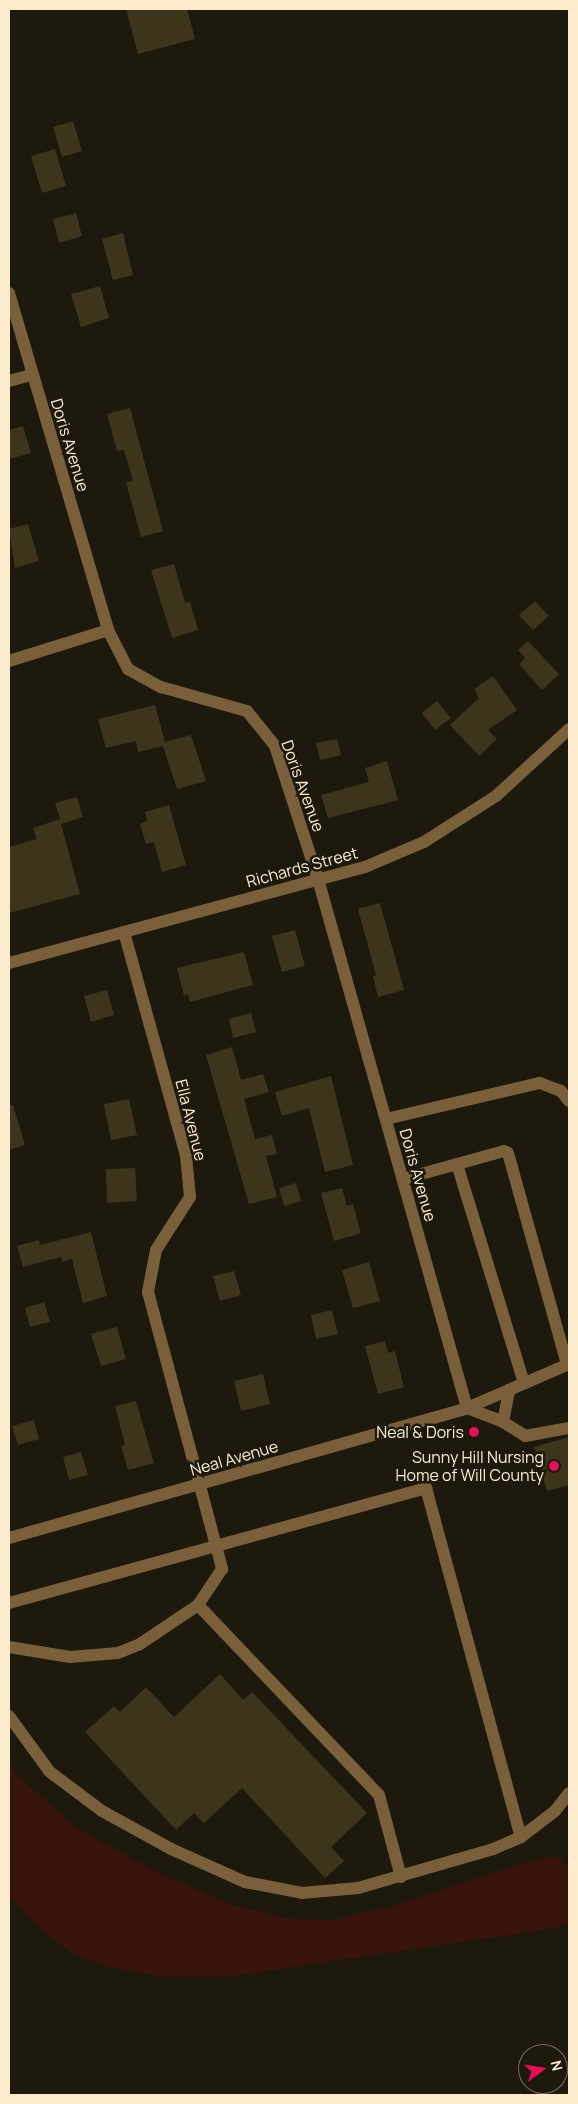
<!DOCTYPE html>
<html>
<head>
<meta charset="utf-8">
<style>
	body { margin:0 }
	#map { position:relative; width:578px; height:2104px; overflow:hidden; background:#1d190d; font-family:Manrope,sans-serif }
	div>[style] { position:absolute }
	.water>* { inset:0; background:#38140c }
	.building>* { inset:0; background:#3d351b }
	.minor>* { height:12px; margin:-6px; padding:0 6px; transform-origin:6px; border-radius:6px; background:#79603b }
	.dots>* { width:14px; height:14px; translate:-50% -50%; box-sizing:border-box; border:2px solid #1d190d; border-radius:50% }
	span { translate:-50% -50%; white-space:nowrap; text-align:center; line-height:1.15; -webkit-text-stroke:5px #1d190d; paint-order:stroke }
	.street-label { font-size:16px; color:#fceccd }
	.poi-label { font-size:16px; color:#fceccd }
	.right { translate:-100% -50%; text-align:right }
	.frame { position:absolute; inset:0; border:10px solid #fceccd; pointer-events:none }
	.north { position:absolute; left:518px; top:2044px; width:50px; height:50px; box-sizing:border-box; background:#1d190d; border:1px solid #766d5a; border-radius:50%; rotate:76deg; font-size:14px; font-weight:700; line-height:20px; text-align:center; color:#fceccd }
	.north::after { content:''; display:block; margin:auto; width:18px; height:22px; background:#e50f59; clip-path:polygon(50% 0,100% 100%,50% 72%,0 100%) }
</style>
</head>
<body>
<div id="map">
	<div class="water">
		<div style="clip-path:polygon(9px 1763px,19px 1777px,77px 1828px,154px 1871px,227px 1903px,284px 1918px,329px 1921px,396px 1905px,530px 1861px,555px 1856px,569px 1867px,569px 1922px,555px 1928px,225px 1977px,165px 1977px,105px 1966px,68px 1951px,35px 1924px,10px 1896px)"></div>
	</div>
	<div class="building">
		<div style="clip-path:polygon(126px 9px,187px 9px,195px 39px,138px 54px)"></div>
		<div style="clip-path:polygon(73px 121px,82px 151px,62px 157px,53px 127px)"></div>
		<div style="clip-path:polygon(55px 149px,66px 186px,42px 193px,31px 156px)"></div>
		<div style="clip-path:polygon(76px 213px,82px 236px,59px 243px,53px 219px)"></div>
		<div style="clip-path:polygon(123px 233px,133px 275px,113px 280px,102px 239px)"></div>
		<div style="clip-path:polygon(100px 286px,109px 318px,81px 327px,71px 294px)"></div>
		<div style="clip-path:polygon(130px 408px,163px 531px,141px 537px,126px 482px,133px 481px,124px 450px,117px 451px,107px 414px)"></div>
		<div style="clip-path:polygon(23px 426px,31px 453px,9px 459px,9px 430px)"></div>
		<div style="clip-path:polygon(28px 524px,39px 561px,15px 568px,9px 529px)"></div>
		<div style="clip-path:polygon(174px 564px,185px 603px,190px 602px,198px 630px,172px 638px,151px 570px)"></div>
		<div style="clip-path:polygon(535px 601px,549px 616px,533px 630px,519px 615px)"></div>
		<div style="clip-path:polygon(528px 641px,559px 674px,542px 690px,519px 664px,525px 658px,518px 650px)"></div>
		<div style="clip-path:polygon(493px 676px,517px 710px,488px 730px,497px 739px,479px 756px,450px 725px,479px 698px,474px 689px)"></div>
		<div style="clip-path:polygon(437px 701px,451px 718px,435px 730px,422px 713px)"></div>
		<div style="clip-path:polygon(155px 705px,165px 742px,191px 735px,206px 781px,177px 789px,163px 746px,138px 752px,136px 741px,106px 748px,98px 719px)"></div>
		<div style="clip-path:polygon(337px 739px,341px 755px,320px 760px,316px 743px)"></div>
		<div style="clip-path:polygon(387px 761px,398px 800px,328px 818px,321px 795px,369px 782px,365px 768px)"></div>
		<div style="clip-path:polygon(77px 797px,83px 817px,61px 824px,80px 894px,9px 913px,9px 847px,37px 839px,33px 828px,60px 819px,55px 803px)"></div>
		<div style="clip-path:polygon(169px 805px,186px 865px,162px 872px,154px 842px,146px 844px,140px 824px,147px 821px,145px 812px)"></div>
		<div style="clip-path:polygon(380px 903px,404px 990px,378px 997px,373px 976px,376px 975px,358px 909px)"></div>
		<div style="clip-path:polygon(295px 930px,305px 966px,282px 972px,272px 936px)"></div>
		<div style="clip-path:polygon(244px 952px,253px 985px,190px 1002px,188px 994px,184px 996px,177px 968px)"></div>
		<div style="clip-path:polygon(107px 990px,114px 1015px,91px 1022px,84px 996px)"></div>
		<div style="clip-path:polygon(251px 1013px,256px 1032px,233px 1038px,229px 1019px)"></div>
		<div style="clip-path:polygon(232px 1047px,241px 1080px,263px 1074px,269px 1092px,244px 1099px,255px 1139px,272px 1135px,277px 1154px,266px 1156px,277px 1197px,249px 1204px,206px 1055px)"></div>
		<div style="clip-path:polygon(331px 1076px,353px 1165px,325px 1172px,309px 1108px,282px 1116px,275px 1092px)"></div>
		<div style="clip-path:polygon(129px 1099px,137px 1135px,111px 1140px,104px 1104px)"></div>
		<div style="clip-path:polygon(9px 1105px,13px 1105px,25px 1145px,9px 1150px)"></div>
		<div style="clip-path:polygon(135px 1168px,137px 1201px,107px 1203px,106px 1169px)"></div>
		<div style="clip-path:polygon(296px 1183px,301px 1201px,284px 1206px,279px 1188px)"></div>
		<div style="clip-path:polygon(342px 1188px,347px 1206px,353px 1204px,361px 1233px,334px 1241px,321px 1193px)"></div>
		<div style="clip-path:polygon(91px 1232px,107px 1296px,83px 1303px,72px 1259px,62px 1262px,61px 1257px,23px 1267px,17px 1246px,39px 1240px,40px 1245px)"></div>
		<div style="clip-path:polygon(369px 1262px,380px 1301px,353px 1308px,342px 1270px)"></div>
		<div style="clip-path:polygon(234px 1271px,241px 1295px,220px 1301px,213px 1276px)"></div>
		<div style="clip-path:polygon(44px 1302px,50px 1322px,30px 1327px,25px 1308px)"></div>
		<div style="clip-path:polygon(332px 1310px,338px 1334px,316px 1339px,311px 1315px)"></div>
		<div style="clip-path:polygon(117px 1327px,126px 1359px,101px 1366px,91px 1334px)"></div>
		<div style="clip-path:polygon(385px 1341px,388px 1353px,395px 1351px,404px 1387px,378px 1394px,365px 1346px)"></div>
		<div style="clip-path:polygon(263px 1374px,270px 1404px,241px 1411px,234px 1381px)"></div>
		<div style="clip-path:polygon(136px 1401px,154px 1463px,128px 1470px,121px 1446px,125px 1445px,115px 1406px)"></div>
		<div style="clip-path:polygon(34px 1420px,39px 1439px,18px 1445px,12px 1426px)"></div>
		<div style="clip-path:polygon(569px 1437px,569px 1485px,547px 1491px,534px 1447px)"></div>
		<div style="clip-path:polygon(81px 1452px,88px 1475px,69px 1480px,63px 1457px)"></div>
		<div style="clip-path:polygon(220px 1674px,243px 1700px,252px 1692px,367px 1813px,331px 1847px,344px 1861px,325px 1878px,242px 1788px,204px 1823px,194px 1813px,176px 1830px,85px 1732px,114px 1706px,120px 1712px,146px 1687px,174px 1717px)"></div>
	</div>
	<div class="minor">
		<div style="left:9px;top:293px;width:351px;rotate:73.6deg"></div>
		<div style="left:108px;top:630px;width:44px;rotate:62.9deg"></div>
		<div style="left:128px;top:669px;width:38px;rotate:29deg"></div>
		<div style="left:161px;top:687px;width:89px;rotate:15.6deg"></div>
		<div style="left:247px;top:711px;width:45px;rotate:51.3deg"></div>
		<div style="left:275px;top:746px;width:140px;rotate:72.1deg"></div>
		<div style="left:318px;top:879px;width:550px;rotate:74.27deg"></div>
		<div style="left:9px;top:381px;width:24px;rotate:-15deg"></div>
		<div style="left:9px;top:661px;width:104px;rotate:-17.4deg"></div>
		<div style="left:124px;top:932px;width:232px;rotate:74.5deg"></div>
		<div style="left:186px;top:1156px;width:41px;rotate:84.4deg"></div>
		<div style="left:190px;top:1197px;width:63px;rotate:122.7deg"></div>
		<div style="left:156px;top:1250px;width:43px;rotate:100.8deg"></div>
		<div style="left:148px;top:1292px;width:287px;rotate:75deg"></div>
		<div style="left:222px;top:1569px;width:43px;rotate:123.7deg"></div>
		<div style="left:9px;top:963px;width:369px;rotate:-15.1deg"></div>
		<div style="left:365px;top:867px;width:64px;rotate:-23deg"></div>
		<div style="left:424px;top:842px;width:85px;rotate:-32.6deg"></div>
		<div style="left:496px;top:796px;width:99px;rotate:-42.5deg"></div>
		<div style="left:386px;top:1119px;width:158px;rotate:-13.2deg"></div>
		<div style="left:540px;top:1083px;width:22px;rotate:21deg"></div>
		<div style="left:561px;top:1091px;width:13px;rotate:51deg"></div>
		<div style="left:457px;top:1164px;width:229px;rotate:73deg"></div>
		<div style="left:403px;top:1179px;width:105px;rotate:-15.5deg"></div>
		<div style="left:504px;top:1151px;width:4px;rotate:27deg"></div>
		<div style="left:508px;top:1153px;width:219px;rotate:74.4deg"></div>
		<div style="left:467px;top:1408px;width:39px;rotate:21deg"></div>
		<div style="left:503px;top:1422px;width:26px;rotate:32deg"></div>
		<div style="left:525px;top:1436px;width:45px;rotate:-10.3deg"></div>
		<div style="left:503px;top:1422px;width:33px;rotate:-79deg"></div>
		<div style="left:9px;top:1538px;width:476px;rotate:-15.8deg"></div>
		<div style="left:467px;top:1408px;width:111px;rotate:-23.3deg"></div>
		<div style="left:9px;top:1603px;width:433px;rotate:-15.4deg"></div>
		<div style="left:426px;top:1488px;width:362px;rotate:74.8deg"></div>
		<div style="left:9px;top:1647px;width:62px;rotate:9.3deg"></div>
		<div style="left:70px;top:1657px;width:48px;rotate:-4.8deg"></div>
		<div style="left:118px;top:1653px;width:24px;rotate:-22deg"></div>
		<div style="left:140px;top:1644px;width:70px;rotate:-33.9deg"></div>
		<div style="left:198px;top:1605px;width:262px;rotate:46.4deg"></div>
		<div style="left:379px;top:1795px;width:85px;rotate:75deg"></div>
		<div style="left:9px;top:1716px;width:69px;rotate:53.8deg"></div>
		<div style="left:50px;top:1772px;width:65px;rotate:36.9deg"></div>
		<div style="left:102px;top:1811px;width:79px;rotate:28.8deg"></div>
		<div style="left:171px;top:1849px;width:81px;rotate:24deg"></div>
		<div style="left:245px;top:1882px;width:58px;rotate:10.9deg"></div>
		<div style="left:302px;top:1893px;width:56px;rotate:-5.1deg"></div>
		<div style="left:358px;top:1888px;width:141px;rotate:-16.1deg"></div>
		<div style="left:493px;top:1849px;width:30px;rotate:-23deg"></div>
		<div style="left:521px;top:1837px;width:43px;rotate:-37.4deg"></div>
		<div style="left:555px;top:1811px;width:23px;rotate:-52deg"></div>
	</div>
	<div class="dots">
		<div style="left:474px;top:1432px;background:#e50f59"></div>
		<div style="left:554px;top:1466px;background:#e50f59"></div>
	</div>
	<div class="street-label">
		<span style="left:70px;top:445px;rotate:73deg">Doris Avenue</span>
		<span style="left:303px;top:786px;rotate:70deg">Doris Avenue</span>
		<span style="left:302px;top:867px;rotate:-15deg">Richards Street</span>
		<span style="left:191px;top:1120px;rotate:76deg">Ella Avenue</span>
		<span style="left:418px;top:1175px;rotate:74deg">Doris Avenue</span>
		<span style="left:234px;top:1458px;rotate:-16deg">Neal Avenue</span>
	</div>
	<div class="poi-label">
		<span class="right" style="left:464px;top:1432px">Neal &amp; Doris</span>
		<span class="right" style="left:544px;top:1466px">Sunny Hill Nursing<br>Home of Will County</span>
	</div>
	<div class="frame"></div>
	<div class="north">N</div>
</div>
</body>
</html>
